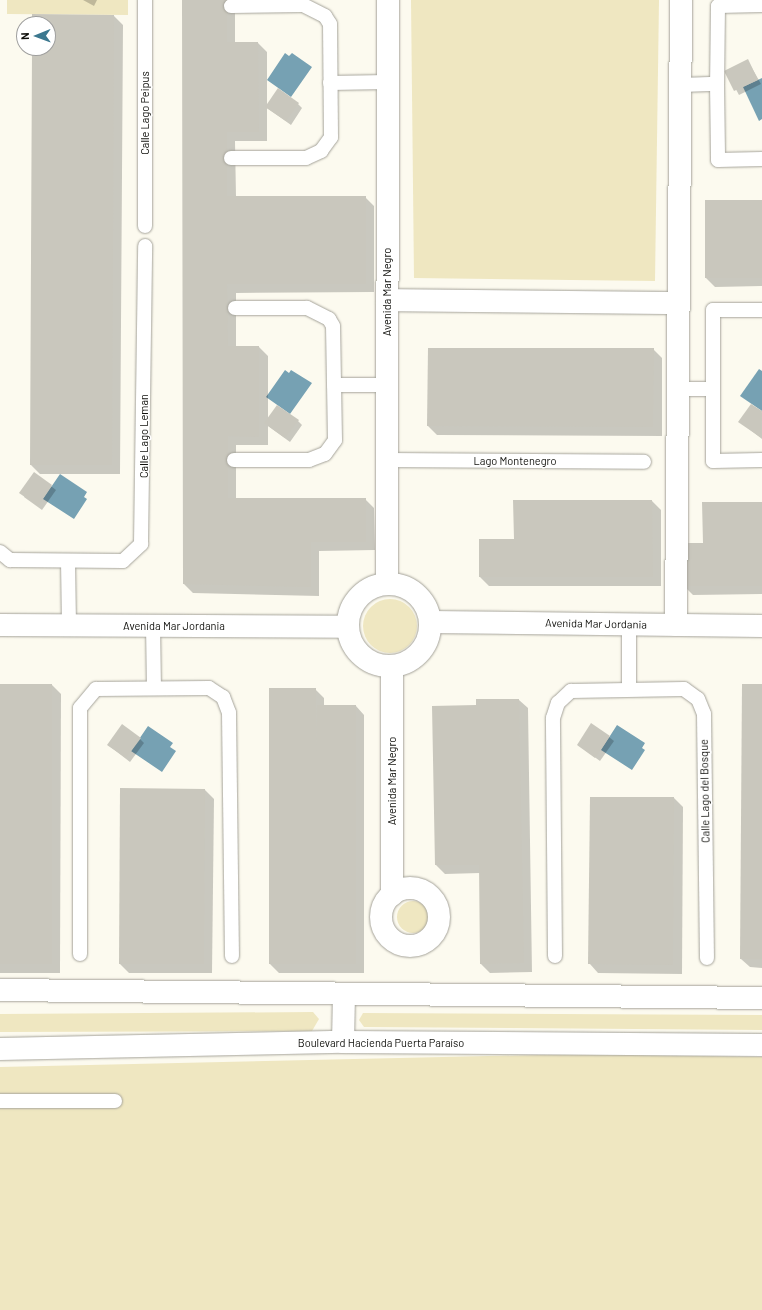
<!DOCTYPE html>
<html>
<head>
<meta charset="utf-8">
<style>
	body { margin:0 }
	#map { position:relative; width:762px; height:1310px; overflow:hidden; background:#fcfaef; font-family:Barlow,sans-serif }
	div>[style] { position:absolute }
	.green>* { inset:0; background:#efe7c1 }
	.round { border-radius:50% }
	.water>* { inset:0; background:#76a1b3 }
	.shadow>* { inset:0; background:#0003 }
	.building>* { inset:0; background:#c9c7bd }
	.roads { filter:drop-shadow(0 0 1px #a5a39a) drop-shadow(0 0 1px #a5a39a) }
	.service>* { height:14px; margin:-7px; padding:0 7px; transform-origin:7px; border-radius:7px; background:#fff }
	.minor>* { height:22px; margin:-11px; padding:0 11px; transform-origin:11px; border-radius:11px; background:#fff }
	.minor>.ring { margin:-11px; padding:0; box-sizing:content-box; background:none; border:22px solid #fff; border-radius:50% }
	.tertiary>* { height:22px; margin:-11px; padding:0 11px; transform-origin:11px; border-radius:11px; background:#fff }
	span { translate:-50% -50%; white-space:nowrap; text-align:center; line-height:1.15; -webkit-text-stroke:3px #fff; paint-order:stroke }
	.street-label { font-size:11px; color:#10100c }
	.north { position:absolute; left:16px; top:16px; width:40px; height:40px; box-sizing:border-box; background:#fff; border:1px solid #9f9f9e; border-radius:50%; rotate:269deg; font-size:11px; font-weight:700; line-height:16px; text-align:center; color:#10100c }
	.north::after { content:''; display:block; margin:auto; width:14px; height:18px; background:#3c788f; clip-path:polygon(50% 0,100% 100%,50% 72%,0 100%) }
</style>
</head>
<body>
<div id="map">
	<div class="green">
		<div style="clip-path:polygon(7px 0,128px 0,128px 15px,7px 14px)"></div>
		<div style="clip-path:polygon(411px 0,659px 0,655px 281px,414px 278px)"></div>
		<div class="round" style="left:363px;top:599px;width:54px;height:54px"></div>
		<div class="round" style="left:397px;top:901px;width:32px;height:32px"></div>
		<div style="clip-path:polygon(313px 1012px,319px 1019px,312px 1031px,0 1032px,0 1014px)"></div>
		<div style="clip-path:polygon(363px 1013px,762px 1015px,762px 1030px,364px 1027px,359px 1020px)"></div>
		<div style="clip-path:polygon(581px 1054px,762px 1057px,762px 1310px,0 1310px,0 1067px)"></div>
	</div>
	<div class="water">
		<div style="clip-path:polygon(285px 53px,289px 56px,292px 53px,312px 67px,291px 97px,267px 80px)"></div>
		<div style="clip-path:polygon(762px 78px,762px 119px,759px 121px,743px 87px)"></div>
		<div style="clip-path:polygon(759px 369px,762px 371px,762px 411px,740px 396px)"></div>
		<div style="clip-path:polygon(285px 370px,289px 373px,291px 370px,312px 383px,290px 414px,266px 397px)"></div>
		<div style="clip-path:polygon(60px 474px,87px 492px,84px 497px,87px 499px,74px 519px,43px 499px)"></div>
		<div style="clip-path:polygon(617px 725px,645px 743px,642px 748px,645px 750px,632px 770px,601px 750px)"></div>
		<div style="clip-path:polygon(148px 726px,173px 743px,170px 747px,176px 751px,162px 772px,131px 751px)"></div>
	</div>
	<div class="shadow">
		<div style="clip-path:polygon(83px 0,97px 0,94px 6px)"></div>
		<div style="clip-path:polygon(183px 0,235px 0,235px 43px,258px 43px,267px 52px,267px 104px,298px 104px,302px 108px,291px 125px,267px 108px,267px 141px,235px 141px,236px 197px,365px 197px,374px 206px,374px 292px,236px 293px,236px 347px,259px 347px,268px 356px,268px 420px,298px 421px,302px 425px,290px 442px,268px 426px,268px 445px,236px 445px,236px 499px,365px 499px,374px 508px,375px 550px,319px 551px,319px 596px,193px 593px,184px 584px)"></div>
		<div style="clip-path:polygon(114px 16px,123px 25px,120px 474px,40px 474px,31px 465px,33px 48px,48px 48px,48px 24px,33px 24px)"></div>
		<div style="clip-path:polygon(748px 61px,761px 84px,739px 95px,726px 71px)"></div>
		<div style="clip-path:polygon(762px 201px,762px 286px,715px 287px,706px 278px)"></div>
		<div style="clip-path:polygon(653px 349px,662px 358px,662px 436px,437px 435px,428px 426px)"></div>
		<div style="clip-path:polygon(751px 405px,762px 413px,762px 439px,740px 422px)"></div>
		<div style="clip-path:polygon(34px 473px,56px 490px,42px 510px,24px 497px)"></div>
		<div style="clip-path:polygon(514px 501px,652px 501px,661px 510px,661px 586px,489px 586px,480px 577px,515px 540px)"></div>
		<div style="clip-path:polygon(762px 503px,762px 594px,693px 595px,684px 586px,704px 544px)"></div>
		<div style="clip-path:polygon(0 685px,52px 685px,61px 694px,60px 973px,0 973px)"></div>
		<div style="clip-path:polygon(762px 685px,762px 968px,750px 967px,741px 959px)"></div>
		<div style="clip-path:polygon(315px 689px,324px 698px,324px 706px,356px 706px,364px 715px,364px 973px,279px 973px,270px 964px)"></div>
		<div style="clip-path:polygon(519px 700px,528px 708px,532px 972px,490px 973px,481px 964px,480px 873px,445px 874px,436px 865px,477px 706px)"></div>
		<div style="clip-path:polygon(609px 737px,614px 741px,600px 761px,578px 745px)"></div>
		<div style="clip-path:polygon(140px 739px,144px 743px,130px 762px,108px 745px)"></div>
		<div style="clip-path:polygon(205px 790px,214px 799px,212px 973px,129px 973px,120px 964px)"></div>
		<div style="clip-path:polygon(591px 798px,674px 798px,683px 807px,682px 974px,598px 973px,590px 964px)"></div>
	</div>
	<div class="building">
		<div style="clip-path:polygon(182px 0,227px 0,227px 42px,258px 42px,259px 132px,227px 132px,227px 196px,366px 196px,366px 284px,227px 284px,228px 346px,259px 346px,259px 437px,228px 436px,228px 498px,366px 498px,366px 542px,311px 542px,311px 587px,183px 584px)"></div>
		<div style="clip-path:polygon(32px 14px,114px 15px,112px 465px,30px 465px,32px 48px,48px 48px,48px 24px,32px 24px)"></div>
		<div style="clip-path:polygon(748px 59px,758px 80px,734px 91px,724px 71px)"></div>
		<div style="clip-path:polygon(278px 88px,299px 103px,286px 121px,265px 107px)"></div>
		<div style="clip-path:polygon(705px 200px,762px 200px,762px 278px,705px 278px)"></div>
		<div style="clip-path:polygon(428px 348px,654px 348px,653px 427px,427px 426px)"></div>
		<div style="clip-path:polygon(751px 404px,762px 411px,760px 437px,738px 422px)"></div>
		<div style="clip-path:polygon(277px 405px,299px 420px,285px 438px,264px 423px)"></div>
		<div style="clip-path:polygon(34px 472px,52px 485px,38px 506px,19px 493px)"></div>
		<div style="clip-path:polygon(513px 500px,652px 500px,653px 577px,479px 577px,479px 539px,514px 539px)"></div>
		<div style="clip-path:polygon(702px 502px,762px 502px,762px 586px,683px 586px,683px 543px,703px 543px)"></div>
		<div style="clip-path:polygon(0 684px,52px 684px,52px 964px,0 964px)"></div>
		<div style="clip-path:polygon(742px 684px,762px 684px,762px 959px,740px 959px)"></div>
		<div style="clip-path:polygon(269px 688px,316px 688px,316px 752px,317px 705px,356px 705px,356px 964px,269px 964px)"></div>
		<div style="clip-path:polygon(476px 699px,519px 699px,524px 963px,480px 964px,479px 865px,435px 865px,432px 706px,476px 705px)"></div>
		<div style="clip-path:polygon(591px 723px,610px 736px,595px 758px,577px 745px)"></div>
		<div style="clip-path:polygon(122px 724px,141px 738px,126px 758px,107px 745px)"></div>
		<div style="clip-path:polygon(120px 788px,205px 789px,204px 964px,119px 964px)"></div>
		<div style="clip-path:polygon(590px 797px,674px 797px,673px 965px,588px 964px)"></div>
	</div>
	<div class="roads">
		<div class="service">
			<div style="left:762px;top:5px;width:44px;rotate:178.7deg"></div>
			<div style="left:718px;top:6px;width:78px;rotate:90.7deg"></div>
			<div style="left:717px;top:84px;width:76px;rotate:89.2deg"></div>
			<div style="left:718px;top:160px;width:44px;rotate:-1.3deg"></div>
			<div style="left:330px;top:83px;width:57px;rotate:-1deg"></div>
			<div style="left:681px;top:85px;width:36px;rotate:-2deg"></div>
			<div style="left:231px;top:158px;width:75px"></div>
			<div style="left:306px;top:158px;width:17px;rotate:-25deg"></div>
			<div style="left:321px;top:151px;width:17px;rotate:-54deg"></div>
			<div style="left:331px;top:137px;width:113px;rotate:-90.5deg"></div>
			<div style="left:330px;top:24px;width:9px;rotate:-122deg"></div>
			<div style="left:325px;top:16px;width:25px;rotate:-153deg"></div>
			<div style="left:303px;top:5px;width:72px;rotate:179.2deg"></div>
			<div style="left:145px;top:226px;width:226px;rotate:-90deg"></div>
			<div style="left:762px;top:310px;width:49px;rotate:180deg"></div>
			<div style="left:713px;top:310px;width:151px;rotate:90deg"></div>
			<div style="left:713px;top:461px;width:49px;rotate:-1.2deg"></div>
			<div style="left:334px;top:385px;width:53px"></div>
			<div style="left:678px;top:389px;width:35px"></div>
			<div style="left:234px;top:460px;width:75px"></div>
			<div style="left:309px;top:460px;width:17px;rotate:-21deg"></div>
			<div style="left:325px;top:454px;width:17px;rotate:-54deg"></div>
			<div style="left:335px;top:440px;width:114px;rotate:-91deg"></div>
			<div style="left:333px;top:326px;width:8px;rotate:-120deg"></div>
			<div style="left:329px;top:319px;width:25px;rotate:-153deg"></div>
			<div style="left:307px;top:308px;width:72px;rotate:180deg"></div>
			<div style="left:387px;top:460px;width:257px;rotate:0.4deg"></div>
			<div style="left:0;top:552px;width:13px;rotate:39deg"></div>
			<div style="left:10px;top:560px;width:113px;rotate:0.5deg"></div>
			<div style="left:123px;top:561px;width:25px;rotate:-43deg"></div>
			<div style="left:141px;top:544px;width:298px;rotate:-89.2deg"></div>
			<div style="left:68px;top:561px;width:64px;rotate:89.1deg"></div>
			<div style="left:153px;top:625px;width:62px;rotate:89.1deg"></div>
			<div style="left:629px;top:689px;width:65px;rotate:-90deg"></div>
			<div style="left:80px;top:954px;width:246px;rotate:-90deg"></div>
			<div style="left:80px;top:708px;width:25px;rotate:-50deg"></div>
			<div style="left:96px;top:689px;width:113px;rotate:-0.5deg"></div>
			<div style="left:209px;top:688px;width:17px;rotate:33deg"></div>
			<div style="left:223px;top:697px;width:17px;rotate:69deg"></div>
			<div style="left:229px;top:713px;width:243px;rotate:89.3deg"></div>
			<div style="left:555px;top:956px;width:238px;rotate:-90.5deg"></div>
			<div style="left:553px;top:718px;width:16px;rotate:-72deg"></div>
			<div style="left:558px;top:703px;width:18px;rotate:-43deg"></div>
			<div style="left:571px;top:691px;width:113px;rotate:-1deg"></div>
			<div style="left:684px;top:689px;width:17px;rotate:36deg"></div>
			<div style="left:698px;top:699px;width:16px;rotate:68deg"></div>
			<div style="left:704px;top:714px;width:244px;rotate:89.3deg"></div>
			<div style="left:0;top:1101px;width:115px"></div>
		</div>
		<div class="minor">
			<div style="left:387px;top:300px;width:292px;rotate:0.6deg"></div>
			<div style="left:387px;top:583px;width:583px;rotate:-89.9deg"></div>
			<div class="ring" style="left:348px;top:584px;width:60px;height:60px"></div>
			<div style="left:430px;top:622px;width:332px;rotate:0.7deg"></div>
			<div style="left:0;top:625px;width:348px;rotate:0.3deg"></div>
			<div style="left:676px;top:625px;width:625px;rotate:-89.54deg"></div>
			<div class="ring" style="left:381px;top:888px;width:36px;height:36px"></div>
			<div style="left:392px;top:895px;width:229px;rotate:-90deg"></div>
		</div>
		<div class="tertiary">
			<div style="left:0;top:990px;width:762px;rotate:0.6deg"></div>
			<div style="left:343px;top:1042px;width:46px;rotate:-88.8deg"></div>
			<div style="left:0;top:1049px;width:343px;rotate:-1.2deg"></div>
			<div style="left:343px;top:1042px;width:419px;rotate:0.4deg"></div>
		</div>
	</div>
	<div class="street-label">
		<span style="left:145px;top:113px;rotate:-90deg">Calle Lago Peipus</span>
		<span style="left:387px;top:292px;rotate:-90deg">Avenida Mar Negro</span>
		<span style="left:144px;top:436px;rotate:-90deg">Calle Lago Leman</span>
		<span style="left:515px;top:461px">Lago Montenegro</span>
		<span style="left:596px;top:624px;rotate:1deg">Avenida Mar Jordania</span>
		<span style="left:174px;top:626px">Avenida Mar Jordania</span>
		<span style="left:392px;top:781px;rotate:-90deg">Avenida Mar Negro</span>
		<span style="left:705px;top:791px;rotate:-91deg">Calle Lago del Bosque</span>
		<span style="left:381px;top:1043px">Boulevard Hacienda Puerta Paraíso</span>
	</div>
	<div class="north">N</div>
</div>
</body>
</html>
